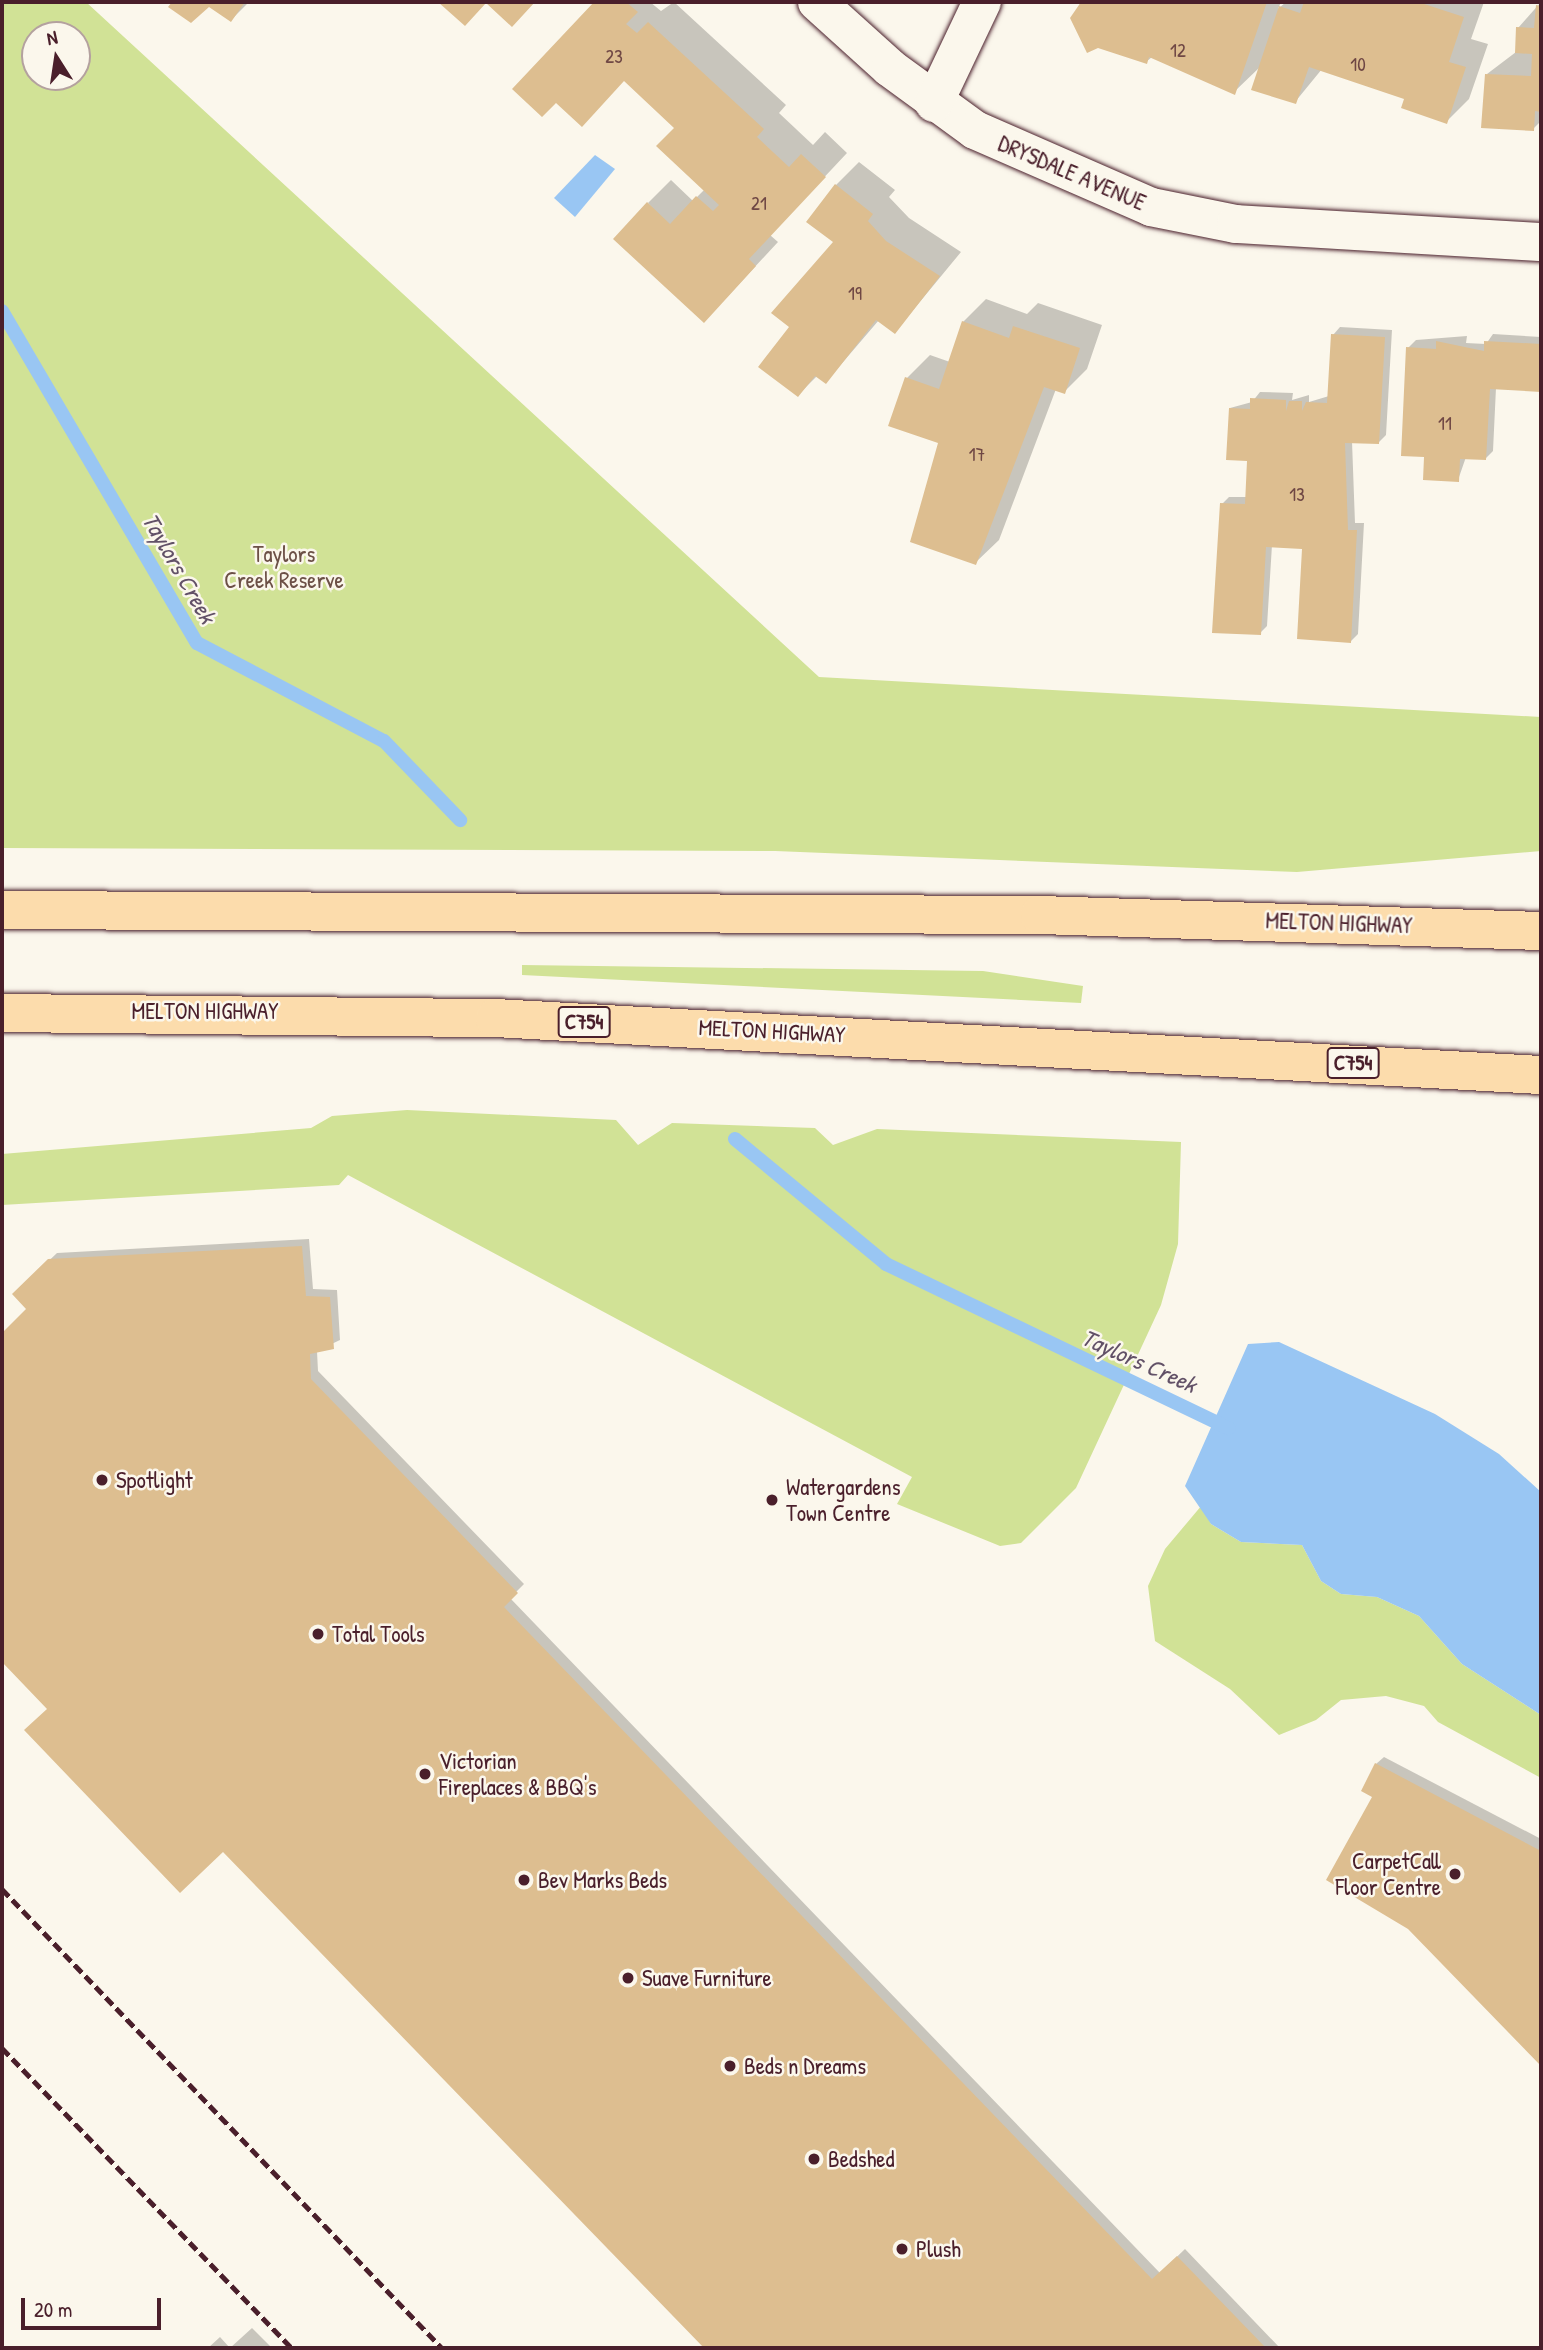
<!DOCTYPE html>
<html>
<head>
<meta charset="utf-8">
<style>
	body { margin:0 }
	#map { position:relative; width:1543px; height:2350px; overflow:hidden; background:#fbf7ec; font-family:"Patrick Hand",sans-serif }
	div>[style] { position:absolute }
	.green>* { inset:0; background:#d1e296 }
	.water>* { inset:0; background:#99c6f3 }
	.shadow>* { inset:0; background:#0003 }
	.stream>* { height:14px; margin:-7px; padding:0 7px; transform-origin:7px; border-radius:7px; background:#99c6f3 }
	.building>* { inset:0; background:#ddbe90 }
	.roads { filter:drop-shadow(0 0 2px #4a1f2b) drop-shadow(0 0 2px #4a1f2b) }
	.minor>* { height:38px; margin:-19px; padding:0 19px; transform-origin:19px; border-radius:19px; background:#fbf7ec }
	.highway>* { height:38px; margin:-19px; padding:0 19px; transform-origin:19px; border-radius:19px; background:#fcdcac }
	.rail>* { height:5px; margin-top:-2.5px; transform-origin:0; background:repeating-linear-gradient(90deg,#4a1f2b 0 10px,transparent 0 15px) }
	.dots>* { width:19px; height:19px; translate:-50% -50%; box-sizing:border-box; border:4px solid #fbf7ec; border-radius:50% }
	span { translate:-50% -50%; white-space:nowrap; text-align:center; line-height:1.15; -webkit-text-stroke:5px #fbf7ec; paint-order:stroke }
	.number-label { font-size:19px; color:#6f4744 }
	.number-label span { -webkit-text-stroke-width:0 }
	.shield-label span { padding:2px 5px; background:#fbf7ec; border:2px solid; border-radius:5px; -webkit-text-stroke-width:0 }
	.shield-label { font-size:21px; color:#4a1f2b; font-weight:700 }
	.street-label { font-size:23px; color:#4a1f2b }
	.park-label { font-size:23px; color:#6c5046 }
	.poi-label { font-size:23px; color:#4a1f2b }
	.left { translate:0 -50%; text-align:left }
	.right { translate:-100% -50%; text-align:right }
	.water-label { font-size:24px; color:#625167; font-style:italic }
	.frame { position:absolute; inset:0; border:4px solid #4a1f2b; pointer-events:none }
	.north { position:absolute; left:21px; top:21px; width:70px; height:70px; box-sizing:border-box; background:#fbf7ec; border:2px solid #b4a19f; border-radius:50%; rotate:348deg; font-size:19px; font-weight:700; line-height:28px; text-align:center; color:#4a1f2b }
	.north::after { content:''; display:block; margin:auto; width:24px; height:32px; background:#4a1f2b; clip-path:polygon(50% 0,100% 100%,50% 72%,0 100%) }
	.scale { position:absolute; left:21px; top:2298px; width:140px; height:32px; box-sizing:border-box; border:4px solid #4a1f2b; border-top:0; padding-left:9px; font-size:21px; line-height:24px; white-space:nowrap; color:#4a1f2b; -webkit-text-stroke:5px #fbf7ec; paint-order:stroke }
</style>
</head>
<body>
<div id="map">
	<div class="green">
		<div style="clip-path:polygon(evenodd,2px 2px,86px 2px,819px 677px,1541px 717px,1541px 851px,1297px 872px,775px 851px,2px 848px,2px 2px,35px 35px,77px 35px,77px 77px,35px 77px,35px 35px)"></div>
		<div style="clip-path:polygon(522px 965px,983px 971px,1083px 986px,1081px 1003px,522px 975px)"></div>
		<div style="clip-path:polygon(407px 1110px,616px 1120px,638px 1145px,672px 1123px,815px 1128px,833px 1145px,877px 1129px,1181px 1142px,1178px 1244px,1161px 1305px,1076px 1488px,1021px 1543px,1000px 1546px,897px 1504px,912px 1477px,348px 1175px,339px 1185px,2px 1205px,2px 1154px,311px 1128px,332px 1116px)"></div>
		<div style="clip-path:polygon(1202px 1505px,1211px 1524px,1241px 1542px,1302px 1545px,1321px 1581px,1341px 1594px,1377px 1597px,1419px 1616px,1462px 1664px,1541px 1715px,1541px 1778px,1438px 1722px,1424px 1706px,1386px 1696px,1341px 1700px,1316px 1720px,1279px 1735px,1230px 1689px,1155px 1641px,1148px 1586px,1165px 1549px)"></div>
	</div>
	<div class="water">
		<div style="clip-path:polygon(595px 155px,615px 169px,575px 217px,554px 198px)"></div>
		<div style="clip-path:polygon(1279px 1342px,1435px 1414px,1499px 1454px,1541px 1492px,1541px 1715px,1462px 1664px,1419px 1616px,1377px 1597px,1341px 1594px,1321px 1581px,1302px 1545px,1241px 1542px,1211px 1524px,1185px 1486px,1248px 1344px)"></div>
	</div>
	<div class="shadow">
		<div style="clip-path:polygon(171px 2px,249px 2px,231px 20px,209px 5px)"></div>
		<div style="clip-path:polygon(597px 2px,650px 2px,661px 11px,674px 2px,786px 105px,779px 113px,813px 145px,825px 132px,847px 153px,770px 235px,778px 242px,727px 297px,648px 203px,671px 180px,693px 201px,705px 189px,677px 128px,625px 80px,556px 101px,515px 89px)"></div>
		<div style="clip-path:polygon(1082px 2px,1281px 2px,1278px 9px,1286px 2px,1484px 2px,1471px 39px,1488px 44px,1469px 99px,1446px 122px,1407px 98px,1322px 69px,1295px 102px,1260px 67px,1234px 92px,1152px 57px,1146px 62px,1080px 10px)"></div>
		<div style="clip-path:polygon(1541px 2px,1541px 121px,1533px 129px,1487px 74px,1516px 52px,1518px 28px)"></div>
		<div style="clip-path:polygon(859px 162px,895px 190px,889px 197px,909px 218px,961px 252px,895px 332px,879px 320px,826px 382px,817px 376px,798px 395px,792px 326px,835px 242px,836px 185px)"></div>
		<div style="clip-path:polygon(986px 299px,1027px 314px,1038px 303px,1102px 325px,1087px 369px,1064px 392px,1056px 389px,999px 540px,975px 563px,940px 441px,907px 378px,930px 355px,950px 362px,963px 322px)"></div>
		<div style="clip-path:polygon(1340px 327px,1392px 330px,1386px 435px,1379px 442px,1352px 441px,1355px 523px,1364px 523px,1358px 634px,1351px 641px,1304px 548px,1272px 545px,1267px 626px,1260px 633px,1222px 504px,1229px 497px,1247px 497px,1249px 460px,1230px 408px,1252px 402px,1260px 392px,1293px 393px,1292px 400px,1309px 395px,1309px 402px,1329px 396px,1333px 335px)"></div>
		<div style="clip-path:polygon(1493px 334px,1541px 337px,1541px 390px,1496px 388px,1493px 451px,1486px 458px,1466px 457px,1458px 480px,1426px 455px,1408px 348px,1416px 340px,1467px 336px,1466px 343px,1486px 344px)"></div>
		<div style="clip-path:polygon(309px 1239px,313px 1289px,337px 1290px,340px 1340px,317px 1351px,318px 1371px,524px 1584px,510px 1598px,1160px 2273px,1185px 2249px,1280px 2348px,707px 2348px,223px 1849px,49px 1709px,2px 1659px,2px 1335px,29px 1309px,14px 1294px,57px 1253px)"></div>
		<div style="clip-path:polygon(1384px 1757px,1541px 1839px,1541px 2064px,1409px 1928px,1374px 1797px,1376px 1764px)"></div>
		<div style="clip-path:polygon(252px 2328px,272px 2348px,208px 2348px,220px 2337px,230px 2348px)"></div>
	</div>
	<div class="stream">
		<div style="left:2px;top:311px;width:385px;rotate:59.6deg"></div>
		<div style="left:197px;top:643px;width:211px;rotate:27.7deg"></div>
		<div style="left:384px;top:741px;width:110px;rotate:46.1deg"></div>
		<div style="left:735px;top:1139px;width:196px;rotate:39.6deg"></div>
		<div style="left:886px;top:1264px;width:380px;rotate:25.6deg"></div>
	</div>
	<div class="building">
		<div style="clip-path:polygon(172px 2px,245px 2px,231px 22px,209px 7px,191px 23px,168px 7px)"></div>
		<div style="clip-path:polygon(438px 2px,535px 2px,512px 27px,486px 3px,465px 26px)"></div>
		<div style="clip-path:polygon(594px 2px,626px 2px,638px 12px,626px 24px,637px 33px,648px 22px,764px 129px,757px 137px,789px 167px,801px 154px,826px 177px,749px 259px,756px 266px,704px 323px,613px 239px,647px 202px,670px 224px,696px 196px,713px 211px,719px 205px,656px 146px,674px 128px,624px 81px,582px 127px,556px 103px,542px 117px,512px 89px)"></div>
		<div style="clip-path:polygon(1081px 2px,1267px 2px,1235px 95px,1149px 57px,1147px 64px,1098px 48px,1087px 53px,1070px 18px)"></div>
		<div style="clip-path:polygon(1304px 2px,1418px 2px,1464px 17px,1449px 62px,1466px 67px,1447px 124px,1401px 108px,1404px 99px,1309px 67px,1296px 104px,1251px 90px,1279px 6px,1300px 13px)"></div>
		<div style="clip-path:polygon(1536px 5px,1541px 6px,1541px 112px,1535px 111px,1534px 131px,1481px 128px,1485px 74px,1531px 76px,1532px 54px,1515px 53px,1516px 27px,1534px 28px)"></div>
		<div style="clip-path:polygon(835px 184px,873px 214px,868px 221px,886px 241px,940px 276px,895px 334px,876px 320px,826px 384px,815px 376px,798px 397px,758px 367px,789px 327px,771px 313px,833px 242px,806px 222px)"></div>
		<div style="clip-path:polygon(962px 321px,1009px 338px,1013px 326px,1080px 348px,1065px 394px,1044px 387px,976px 565px,910px 542px,938px 443px,888px 426px,905px 377px,939px 389px)"></div>
		<div style="clip-path:polygon(1331px 334px,1385px 337px,1379px 444px,1345px 443px,1348px 530px,1357px 530px,1351px 643px,1297px 639px,1302px 549px,1266px 547px,1261px 635px,1212px 633px,1220px 503px,1245px 504px,1247px 461px,1226px 460px,1229px 408px,1250px 409px,1250px 398px,1286px 400px,1286px 411px,1289px 401px,1302px 401px,1302px 411px,1306px 402px,1327px 403px)"></div>
		<div style="clip-path:polygon(1436px 341px,1484px 351px,1484px 341px,1541px 344px,1541px 392px,1490px 389px,1486px 460px,1460px 459px,1459px 482px,1423px 480px,1424px 457px,1401px 456px,1406px 347px,1436px 349px)"></div>
		<div style="clip-path:polygon(302px 1246px,306px 1296px,330px 1297px,334px 1349px,310px 1354px,311px 1379px,518px 1593px,504px 1607px,1152px 2279px,1177px 2256px,1266px 2348px,704px 2348px,223px 1852px,180px 1893px,24px 1730px,47px 1709px,2px 1662px,2px 1333px,26px 1309px,12px 1294px,48px 1259px)"></div>
		<div style="clip-path:polygon(1375px 1763px,1541px 1851px,1541px 2066px,1408px 1929px,1326px 1880px,1372px 1797px,1361px 1791px)"></div>
	</div>
	<div class="roads">
		<div class="minor">
			<div style="left:817px;top:2px;width:98px;rotate:42.1deg"></div>
			<div style="left:890px;top:68px;width:105px;rotate:36.1deg"></div>
			<div style="left:975px;top:130px;width:192px;rotate:23.6deg"></div>
			<div style="left:1151px;top:207px;width:87px;rotate:11.3deg"></div>
			<div style="left:1236px;top:224px;width:306px;rotate:3.4deg"></div>
			<div style="left:934px;top:103px;width:112px;rotate:-64.6deg"></div>
		</div>
		<div class="highway">
			<div style="left:2px;top:910px;width:1038px;rotate:0.28deg"></div>
			<div style="left:1040px;top:915px;width:501px;rotate:1.83deg"></div>
			<div style="left:2px;top:1013px;width:493px;rotate:0.6deg"></div>
			<div style="left:495px;top:1018px;width:1048px;rotate:3.12deg"></div>
		</div>
	</div>
	<div class="rail">
		<div style="left:2px;top:1889px;width:636px;rotate:46.21deg"></div>
		<div style="left:2px;top:2048px;width:417px;rotate:46deg"></div>
	</div>
	<div class="dots">
		<div style="left:102px;top:1480px;background:#4a1f2b"></div>
		<div style="left:772px;top:1500px;background:#4a1f2b"></div>
		<div style="left:318px;top:1634px;background:#4a1f2b"></div>
		<div style="left:425px;top:1774px;background:#4a1f2b"></div>
		<div style="left:1455px;top:1874px;background:#4a1f2b"></div>
		<div style="left:524px;top:1880px;background:#4a1f2b"></div>
		<div style="left:628px;top:1978px;background:#4a1f2b"></div>
		<div style="left:730px;top:2066px;background:#4a1f2b"></div>
		<div style="left:814px;top:2159px;background:#4a1f2b"></div>
		<div style="left:902px;top:2249px;background:#4a1f2b"></div>
	</div>
	<div class="number-label">
		<span style="left:1178px;top:51px">12</span>
		<span style="left:614px;top:57px">23</span>
		<span style="left:1358px;top:65px">10</span>
		<span style="left:759px;top:204px">21</span>
		<span style="left:855px;top:294px">19</span>
		<span style="left:1445px;top:424px">11</span>
		<span style="left:977px;top:455px">17</span>
		<span style="left:1297px;top:495px">13</span>
	</div>
	<div class="shield-label">
		<span style="left:584px;top:1022px">C754</span>
		<span style="left:1353px;top:1063px">C754</span>
	</div>
	<div class="street-label">
		<span style="left:1072px;top:173px;rotate:23deg">DRYSDALE AVENUE</span>
		<span style="left:1339px;top:923px;rotate:2deg">MELTON HIGHWAY</span>
		<span style="left:205px;top:1011px">MELTON HIGHWAY</span>
		<span style="left:772px;top:1031px;rotate:3deg">MELTON HIGHWAY</span>
	</div>
	<div class="park-label">
		<span style="left:284px;top:567px">Taylors<br>Creek Reserve</span>
	</div>
	<div class="poi-label">
		<span class="left" style="left:116px;top:1480px">Spotlight</span>
		<span class="left" style="left:786px;top:1500px">Watergardens<br>Town Centre</span>
		<span class="left" style="left:332px;top:1634px">Total Tools</span>
		<span class="left" style="left:439px;top:1774px">Victorian<br>Fireplaces &amp; BBQ's</span>
		<span class="right" style="left:1441px;top:1874px">CarpetCall<br>Floor Centre</span>
		<span class="left" style="left:538px;top:1880px">Bev Marks Beds</span>
		<span class="left" style="left:642px;top:1978px">Suave Furniture</span>
		<span class="left" style="left:744px;top:2066px">Beds n Dreams</span>
		<span class="left" style="left:828px;top:2159px">Bedshed</span>
		<span class="left" style="left:916px;top:2249px">Plush</span>
	</div>
	<div class="water-label">
		<span style="left:179px;top:568px;rotate:60deg">Taylors Creek</span>
		<span style="left:1139px;top:1361px;rotate:24deg">Taylors Creek</span>
	</div>
	<div class="frame"></div>
	<div class="north">N</div>
	<div class="scale">20 m</div>
</div>
</body>
</html>
